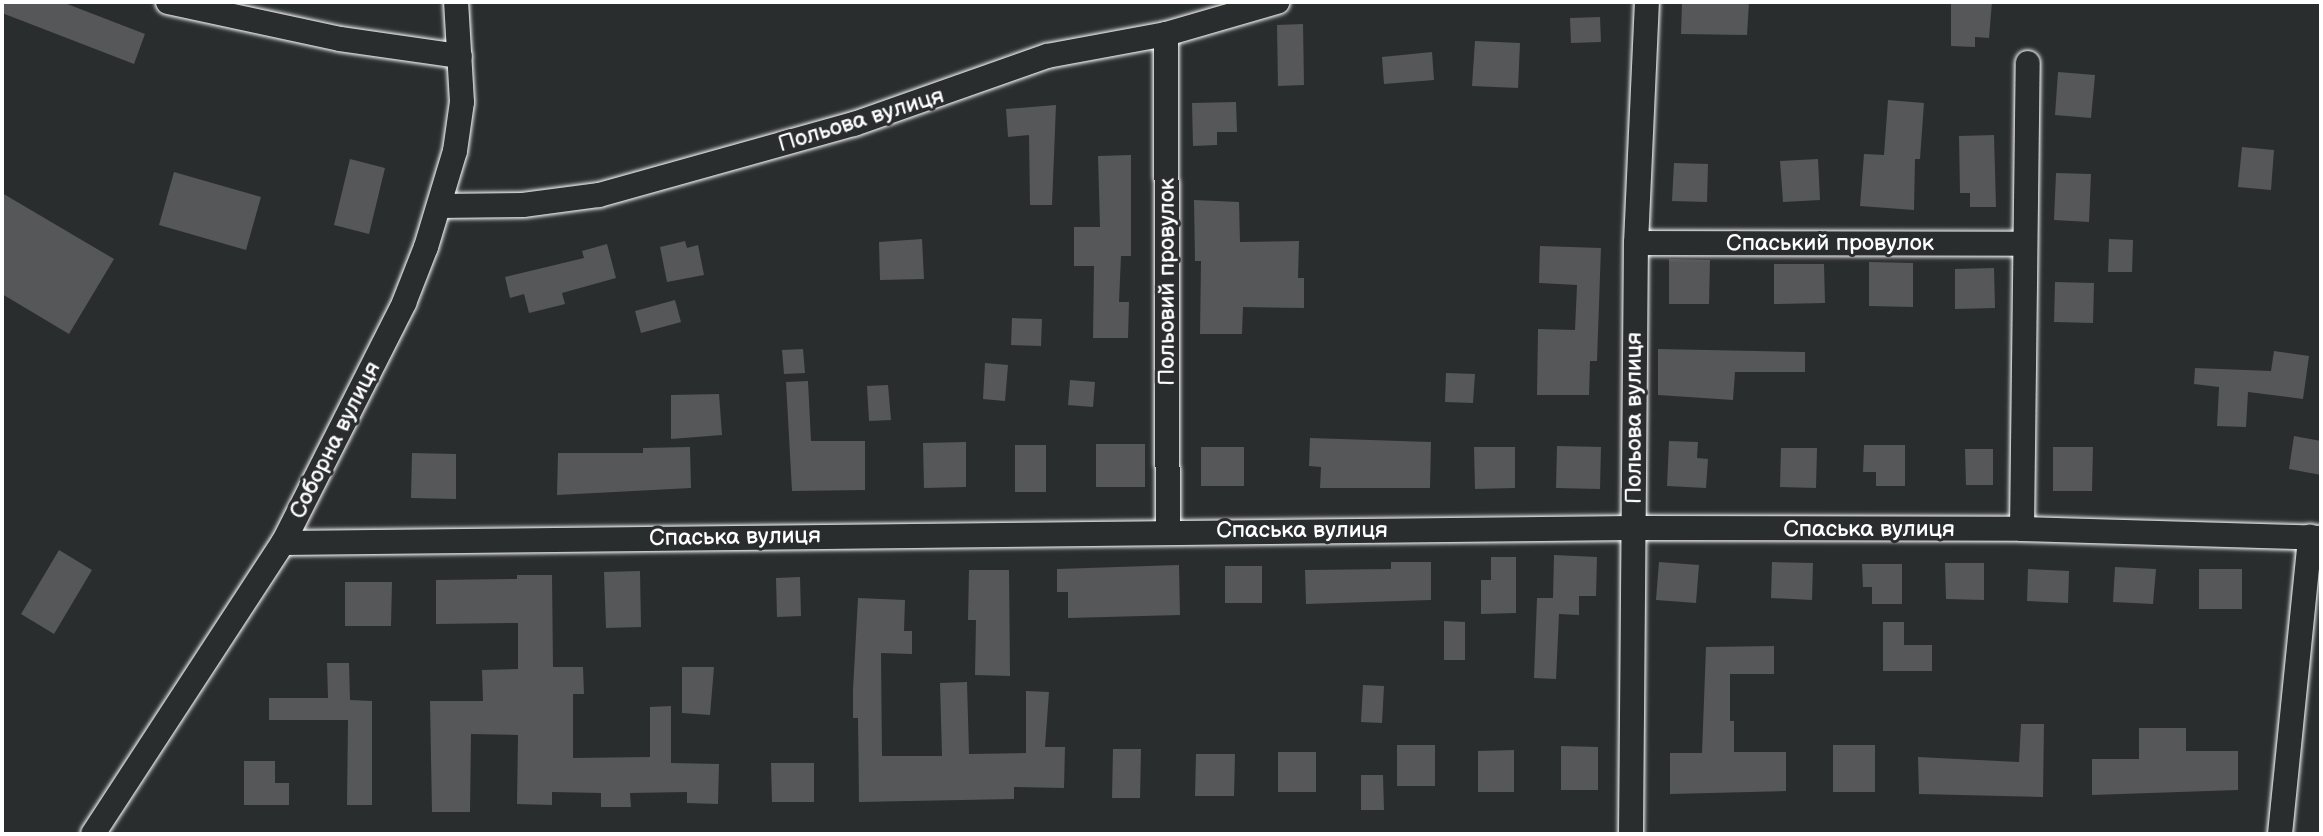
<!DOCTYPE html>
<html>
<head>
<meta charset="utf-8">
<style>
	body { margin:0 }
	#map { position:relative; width:2323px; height:836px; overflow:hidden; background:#2a2d2e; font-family:"Balsamiq Sans",sans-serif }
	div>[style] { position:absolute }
	.building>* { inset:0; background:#555758 }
	.roads { filter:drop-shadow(0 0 2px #fff) drop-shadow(0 0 2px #fff) }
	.minor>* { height:24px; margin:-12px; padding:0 12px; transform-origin:12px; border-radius:12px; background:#2a2d2e }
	span { translate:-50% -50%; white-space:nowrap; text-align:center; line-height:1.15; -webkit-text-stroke:6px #2a2d2e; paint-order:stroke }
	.street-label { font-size:23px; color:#fff }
	.frame { position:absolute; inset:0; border:4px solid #fff; pointer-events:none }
</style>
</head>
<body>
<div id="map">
	<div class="building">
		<div style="clip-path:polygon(2px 2px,62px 2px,145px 34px,134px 64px,2px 13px)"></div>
		<div style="clip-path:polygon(1682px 2px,1749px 2px,1747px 35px,1681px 34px)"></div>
		<div style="clip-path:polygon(1951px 2px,1992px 2px,1989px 38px,1975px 37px,1975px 47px,1951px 46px)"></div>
		<div style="clip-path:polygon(1600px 17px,1601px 42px,1571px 43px,1570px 18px)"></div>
		<div style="clip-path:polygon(1303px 24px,1304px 85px,1278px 86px,1277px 25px)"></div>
		<div style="clip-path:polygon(1475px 41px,1520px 43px,1518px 88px,1472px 86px)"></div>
		<div style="clip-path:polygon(1432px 52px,1434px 80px,1384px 84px,1382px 57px)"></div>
		<div style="clip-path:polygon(2058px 72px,2095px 75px,2091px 118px,2055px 115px)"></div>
		<div style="clip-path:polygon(1888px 100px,1924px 103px,1920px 159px,1915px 159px,1914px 210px,1860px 206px,1864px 154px,1884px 155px)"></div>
		<div style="clip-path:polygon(1236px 102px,1237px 132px,1217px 132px,1217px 145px,1193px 146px,1192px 103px)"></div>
		<div style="clip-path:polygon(1056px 105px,1052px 205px,1030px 205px,1029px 135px,1008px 137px,1006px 109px)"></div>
		<div style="clip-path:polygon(1994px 135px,1996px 207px,1970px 207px,1970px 193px,1960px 193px,1959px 136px)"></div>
		<div style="clip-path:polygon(2242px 147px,2274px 150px,2271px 190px,2238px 187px)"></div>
		<div style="clip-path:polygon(1131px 155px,1131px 256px,1121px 256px,1119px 302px,1129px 302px,1128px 338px,1093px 338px,1094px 266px,1074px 266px,1074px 227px,1100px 227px,1098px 156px)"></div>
		<div style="clip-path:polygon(350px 159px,385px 168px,369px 234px,334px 225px)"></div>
		<div style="clip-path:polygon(1818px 159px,1820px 200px,1783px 202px,1780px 161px)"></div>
		<div style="clip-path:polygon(1674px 163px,1708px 164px,1707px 202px,1672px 201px)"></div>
		<div style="clip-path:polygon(174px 172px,261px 197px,246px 250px,159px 225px)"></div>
		<div style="clip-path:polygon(2056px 173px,2091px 174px,2089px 222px,2054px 220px)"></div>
		<div style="clip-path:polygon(2px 193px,114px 259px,69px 334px,2px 294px)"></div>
		<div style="clip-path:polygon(1194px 200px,1239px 202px,1240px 242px,1299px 241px,1298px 278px,1304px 278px,1304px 308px,1243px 307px,1242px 334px,1200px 334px,1201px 261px,1195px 261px)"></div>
		<div style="clip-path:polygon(922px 239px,924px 279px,880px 280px,879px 242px)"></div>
		<div style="clip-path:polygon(2109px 239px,2133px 240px,2132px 272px,2108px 272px)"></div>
		<div style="clip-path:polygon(685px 241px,687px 248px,698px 245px,704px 275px,667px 282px,660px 247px)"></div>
		<div style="clip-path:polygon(607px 244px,616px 278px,562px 293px,565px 304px,529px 313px,524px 294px,510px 298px,505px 277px,584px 258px,582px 251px)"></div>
		<div style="clip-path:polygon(1540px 246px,1601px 248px,1597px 361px,1590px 361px,1589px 395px,1537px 395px,1538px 329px,1575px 330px,1577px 285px,1539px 283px)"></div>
		<div style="clip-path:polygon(1669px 259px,1710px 260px,1709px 304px,1669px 304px)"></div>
		<div style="clip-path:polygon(1869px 262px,1913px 263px,1913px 307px,1869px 306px)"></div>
		<div style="clip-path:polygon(1774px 264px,1824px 264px,1825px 303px,1774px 304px)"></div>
		<div style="clip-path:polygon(1994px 268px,1995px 308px,1955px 309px,1955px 269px)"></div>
		<div style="clip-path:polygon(2055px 282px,2094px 283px,2093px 323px,2054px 322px)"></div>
		<div style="clip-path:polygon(675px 300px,681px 322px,641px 333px,635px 311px)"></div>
		<div style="clip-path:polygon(1012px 318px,1042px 319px,1041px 346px,1011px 345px)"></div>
		<div style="clip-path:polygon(803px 349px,805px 373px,784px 374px,782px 350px)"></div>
		<div style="clip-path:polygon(1658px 349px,1805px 352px,1805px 372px,1735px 372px,1733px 400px,1658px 395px)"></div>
		<div style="clip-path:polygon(2274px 351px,2309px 356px,2303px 399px,2248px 392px,2246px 427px,2217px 426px,2219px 387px,2194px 384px,2195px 368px,2271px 371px)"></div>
		<div style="clip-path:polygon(985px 363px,1008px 365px,1005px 401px,983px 399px)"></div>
		<div style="clip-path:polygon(1446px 373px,1475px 374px,1473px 403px,1445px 402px)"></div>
		<div style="clip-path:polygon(1070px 380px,1095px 382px,1093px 407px,1068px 405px)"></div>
		<div style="clip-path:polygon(808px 381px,811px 441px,865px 441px,865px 490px,792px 491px,786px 382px)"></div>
		<div style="clip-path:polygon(888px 385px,891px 420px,869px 421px,867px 386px)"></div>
		<div style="clip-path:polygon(719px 394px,722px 435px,671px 439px,671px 395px)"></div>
		<div style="clip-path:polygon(2294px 436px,2321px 441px,2321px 475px,2289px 469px)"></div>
		<div style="clip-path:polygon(1310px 438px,1431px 442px,1430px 488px,1320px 488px,1321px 467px,1309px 466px)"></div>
		<div style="clip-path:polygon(1669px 441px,1698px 442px,1697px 458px,1708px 459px,1706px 488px,1667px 486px)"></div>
		<div style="clip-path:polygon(966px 442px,966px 487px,924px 488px,923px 443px)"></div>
		<div style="clip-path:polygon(1096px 444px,1145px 444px,1145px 487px,1096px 487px)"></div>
		<div style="clip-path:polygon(1015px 445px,1046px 445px,1046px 492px,1015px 492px)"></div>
		<div style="clip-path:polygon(1864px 445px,1905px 445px,1905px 486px,1876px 486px,1876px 472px,1863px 472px)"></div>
		<div style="clip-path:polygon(1557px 446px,1601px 447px,1600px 489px,1556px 488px)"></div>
		<div style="clip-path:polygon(690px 447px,691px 488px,557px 495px,558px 453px,643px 453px,643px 448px)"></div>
		<div style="clip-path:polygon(1201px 447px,1244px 447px,1244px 486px,1201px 486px)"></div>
		<div style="clip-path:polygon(1474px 447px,1515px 447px,1515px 488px,1475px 489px)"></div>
		<div style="clip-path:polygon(2053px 447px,2093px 447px,2092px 491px,2053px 491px)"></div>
		<div style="clip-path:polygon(1781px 448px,1817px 448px,1816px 488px,1780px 487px)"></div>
		<div style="clip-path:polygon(1965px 449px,1993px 449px,1993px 485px,1966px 485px)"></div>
		<div style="clip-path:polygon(412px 453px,456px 454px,456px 499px,411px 498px)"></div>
		<div style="clip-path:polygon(59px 550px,92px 570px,54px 634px,21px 614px)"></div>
		<div style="clip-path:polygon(1554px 555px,1597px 557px,1596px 596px,1579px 596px,1579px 615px,1559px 614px,1556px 679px,1534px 678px,1537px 598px,1553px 598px)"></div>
		<div style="clip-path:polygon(1491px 557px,1516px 557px,1516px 613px,1481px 614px,1481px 580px,1491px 580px)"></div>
		<div style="clip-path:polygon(1391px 562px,1431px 562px,1431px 600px,1306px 604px,1305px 570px,1391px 569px)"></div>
		<div style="clip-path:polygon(1659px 562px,1699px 565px,1696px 603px,1656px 600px)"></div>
		<div style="clip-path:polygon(1772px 562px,1813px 563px,1812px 600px,1771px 598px)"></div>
		<div style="clip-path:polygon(1945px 563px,1984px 563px,1984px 600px,1946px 599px)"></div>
		<div style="clip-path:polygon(1862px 564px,1902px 564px,1902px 604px,1872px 604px,1872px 587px,1863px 587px)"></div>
		<div style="clip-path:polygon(1179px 565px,1180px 615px,1068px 618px,1068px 592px,1057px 592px,1057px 569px)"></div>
		<div style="clip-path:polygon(1225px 566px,1262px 566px,1262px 603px,1225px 603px)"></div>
		<div style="clip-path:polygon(2115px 567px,2156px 569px,2153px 604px,2113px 602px)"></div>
		<div style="clip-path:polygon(2028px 569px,2069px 571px,2068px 603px,2027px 601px)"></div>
		<div style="clip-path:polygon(2199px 569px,2242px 569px,2242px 609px,2199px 609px)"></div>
		<div style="clip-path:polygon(969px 570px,1009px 570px,1010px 676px,975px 675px,976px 620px,968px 620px)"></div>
		<div style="clip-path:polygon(640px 571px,641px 627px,606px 628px,604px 572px)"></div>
		<div style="clip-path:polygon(517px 575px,552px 575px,553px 667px,583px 667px,584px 694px,573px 694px,573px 758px,650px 757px,650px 707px,671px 706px,671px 763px,719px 764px,718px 804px,687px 803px,687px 792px,630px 793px,631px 807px,601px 807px,601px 793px,552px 792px,552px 805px,517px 804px,518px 735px,471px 734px,470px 812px,432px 812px,430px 701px,483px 701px,482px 670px,518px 669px,518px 623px,436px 624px,436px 580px,517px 579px)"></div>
		<div style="clip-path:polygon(800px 577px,801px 616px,777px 617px,776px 578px)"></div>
		<div style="clip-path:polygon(345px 582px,392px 582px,391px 626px,345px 626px)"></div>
		<div style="clip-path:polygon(858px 598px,905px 600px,904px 631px,912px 631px,912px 654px,881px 653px,882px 756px,942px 756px,940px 683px,967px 682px,969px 754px,1026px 753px,1026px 691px,1049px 692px,1045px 747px,1065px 747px,1064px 788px,1014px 787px,1014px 799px,859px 802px,858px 718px,853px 718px,853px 690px)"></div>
		<div style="clip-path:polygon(1444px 621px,1465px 622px,1465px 660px,1444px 660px)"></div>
		<div style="clip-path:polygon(1883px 622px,1904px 622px,1904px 645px,1932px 645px,1932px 671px,1883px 671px)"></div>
		<div style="clip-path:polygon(1774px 646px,1774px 674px,1730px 674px,1730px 721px,1734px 721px,1734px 752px,1786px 752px,1786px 791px,1670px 794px,1670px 753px,1702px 753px,1706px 647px)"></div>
		<div style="clip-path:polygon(327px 663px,349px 663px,350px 700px,372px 701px,372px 805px,347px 805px,348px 720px,269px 720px,269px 698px,328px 698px)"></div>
		<div style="clip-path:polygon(682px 667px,714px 667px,710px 715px,682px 713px)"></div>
		<div style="clip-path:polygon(1363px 685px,1384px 686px,1382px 723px,1361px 722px)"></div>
		<div style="clip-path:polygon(2021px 724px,2044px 724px,2043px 797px,1919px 794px,1918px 757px,2019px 762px)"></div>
		<div style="clip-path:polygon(2139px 728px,2186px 728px,2186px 751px,2238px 751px,2238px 790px,2092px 795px,2092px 759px,2139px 759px)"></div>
		<div style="clip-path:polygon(1397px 745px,1435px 745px,1435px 786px,1397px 786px)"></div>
		<div style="clip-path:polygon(1833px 745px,1875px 745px,1875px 792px,1833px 792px)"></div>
		<div style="clip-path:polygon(1561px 746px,1598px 747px,1598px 790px,1561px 790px)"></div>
		<div style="clip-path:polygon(1113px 749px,1141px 749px,1140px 798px,1112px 798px)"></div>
		<div style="clip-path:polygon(1514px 750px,1514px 792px,1478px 792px,1478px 751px)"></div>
		<div style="clip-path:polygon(1278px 752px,1316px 752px,1316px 792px,1278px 792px)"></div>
		<div style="clip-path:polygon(1196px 754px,1235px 754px,1234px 796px,1195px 796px)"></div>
		<div style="clip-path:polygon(244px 761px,275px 761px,275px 783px,289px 783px,289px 805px,244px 805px)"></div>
		<div style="clip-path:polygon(771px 763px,814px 763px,814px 802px,772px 802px)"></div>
		<div style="clip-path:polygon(1361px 775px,1383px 775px,1384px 810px,1361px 810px)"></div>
	</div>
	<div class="roads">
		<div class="minor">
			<div style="left:168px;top:2px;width:176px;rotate:12.1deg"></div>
			<div style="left:340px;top:39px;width:121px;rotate:8.1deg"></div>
			<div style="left:1166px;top:34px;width:497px;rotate:89.8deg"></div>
			<div style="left:439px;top:206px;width:84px;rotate:-0.7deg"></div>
			<div style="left:523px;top:205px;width:77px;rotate:-7.5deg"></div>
			<div style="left:599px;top:195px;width:265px;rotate:-15.6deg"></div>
			<div style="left:854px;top:124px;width:205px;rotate:-19.4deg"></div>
			<div style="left:1047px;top:56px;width:121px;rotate:-10.5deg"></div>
			<div style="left:1166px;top:34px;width:116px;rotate:-16.1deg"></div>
			<div style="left:1636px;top:243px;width:388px;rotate:0.1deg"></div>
			<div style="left:2022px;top:529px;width:466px;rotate:-89.3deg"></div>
			<div style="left:283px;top:543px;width:1350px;rotate:-0.64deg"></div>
			<div style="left:1633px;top:528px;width:389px;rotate:0.1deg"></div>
			<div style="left:2022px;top:529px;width:299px;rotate:1.7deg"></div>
			<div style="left:93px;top:834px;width:348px;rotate:-56.9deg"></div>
			<div style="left:283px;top:543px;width:269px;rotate:-63.2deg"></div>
			<div style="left:404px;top:303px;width:60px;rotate:-68.6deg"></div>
			<div style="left:426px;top:247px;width:100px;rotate:-73.2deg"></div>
			<div style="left:455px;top:151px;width:49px;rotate:-81.9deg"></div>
			<div style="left:462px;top:102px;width:100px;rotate:-93.4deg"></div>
			<div style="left:1631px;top:834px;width:591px;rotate:-89.52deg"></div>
			<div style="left:1636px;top:243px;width:241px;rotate:-87.4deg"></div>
			<div style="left:2280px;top:834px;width:299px;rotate:-84.2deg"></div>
		</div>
	</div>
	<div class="street-label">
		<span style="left:861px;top:120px;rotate:-17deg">Польова вулиця</span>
		<span style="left:1830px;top:243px">Спаський провулок</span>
		<span style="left:1167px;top:282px;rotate:-90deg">Польовий провулок</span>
		<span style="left:1634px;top:418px;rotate:-90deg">Польова вулиця</span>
		<span style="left:335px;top:440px;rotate:-63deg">Соборна вулиця</span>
		<span style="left:1869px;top:529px">Спаська вулиця</span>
		<span style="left:1302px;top:530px">Спаська вулиця</span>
		<span style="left:735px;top:537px;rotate:-1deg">Спаська вулиця</span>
	</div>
	<div class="frame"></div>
</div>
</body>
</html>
